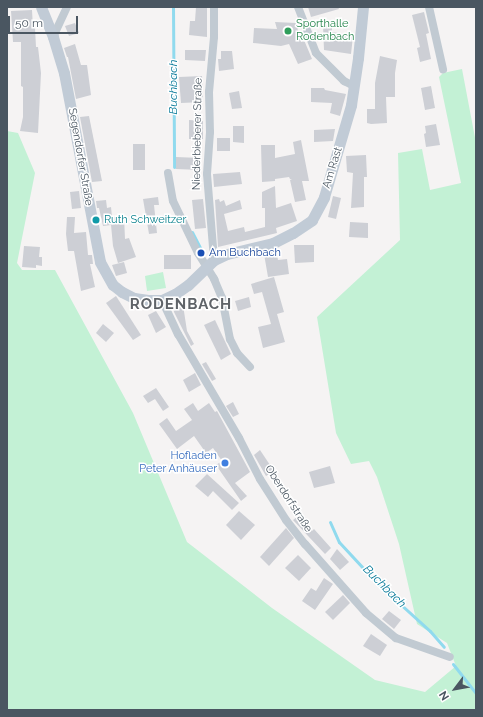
<!DOCTYPE html>
<html>
<head>
<meta charset="utf-8">
<style>
	body { margin:0 }
	#map { position:relative; width:483px; height:717px; overflow:hidden; background:#f5f3f3; font-family:Raleway,sans-serif }
	div>[style] { position:absolute }
	.green>* { inset:0; background:#c3f1d5 }
	.stream>* { height:3px; margin:-1.5px; padding:0 1.5px; transform-origin:1.5px; border-radius:1.5px; background:#90daee }
	.building>* { inset:0; background:#cdcfd5 }
	.street>* { height:8px; margin:-4px; padding:0 4px; transform-origin:4px; border-radius:4px; background:#c1cad2 }
	.secondary>* { height:11px; margin:-5.5px; padding:0 5.5px; transform-origin:5.5px; border-radius:5.5px; background:#c1cbd6 }
	.dots>* { width:11px; height:11px; translate:-50% -50%; box-sizing:border-box; border:2px solid #fff; border-radius:50% }
	span { translate:-50% -50%; white-space:nowrap; text-align:center; line-height:1.15; -webkit-text-stroke:3px #fff; paint-order:stroke }
	.leisure-label { font-size:11px; color:#27864d }
	.left { translate:0 -50%; text-align:left }
	.street-label { font-size:11px; color:#4a5661 }
	.culture-label { font-size:11px; color:#0d838f }
	.transit-label { font-size:11px; color:#164399 }
	.shop-label { font-size:11px; color:#366cbe }
	.right { translate:-100% -50%; text-align:right }
	.water-label { font-size:12px; color:#0c7c9b; font-style:italic }
	.district-label { font-size:15px; color:#5f6368; font-weight:700; letter-spacing:1px }
	.frame { position:absolute; inset:0; border:8px solid #4a5661; pointer-events:none }
	.north { position:absolute; left:435px; top:669px; width:40px; height:40px; -webkit-text-stroke:3px #fff; paint-order:stroke; rotate:238deg; font-size:11px; font-weight:700; line-height:16px; text-align:center; color:#4a5661 }
	.north::after { content:''; display:block; margin:auto; width:14px; height:18px; background:#4a5661; clip-path:polygon(50% 0,100% 100%,50% 72%,0 100%) }
	.scale { position:absolute; left:8px; top:16px; width:70px; height:18px; box-sizing:border-box; border:2px solid #4a5661; border-top:0; padding-left:5px; font-size:12px; line-height:14px; white-space:nowrap; color:#4a5661; -webkit-text-stroke:3px #fff; paint-order:stroke }
</style>
</head>
<body>
<div id="map">
	<div class="green">
		<div style="clip-path:polygon(462px 69px,476px 143px,476px 710px,7px 710px,7px 131px,18px 133px,35px 173px,17px 263px,22px 270px,55px 270px,133px 413px,187px 542px,272px 608px,375px 680px,425px 692px,456px 666px,447px 643px,417px 624px,399px 544px,377px 477px,369px 461px,351px 464px,336px 433px,317px 317px,400px 240px,398px 153px,422px 149px,430px 190px,461px 183px,439px 77px,443px 73px)"></div>
		<div style="clip-path:polygon(163px 272px,166px 288px,147px 291px,145px 276px)"></div>
	</div>
	<div class="stream">
		<div style="left:173px;top:7px;width:160px;rotate:89.6deg"></div>
		<div style="left:192px;top:232px;width:18px;rotate:63deg"></div>
		<div style="left:330px;top:522px;width:22px;rotate:66deg"></div>
		<div style="left:339px;top:542px;width:54px;rotate:47.2deg"></div>
		<div style="left:376px;top:582px;width:73px;rotate:42.2deg"></div>
		<div style="left:430px;top:631px;width:21px;rotate:49deg"></div>
		<div style="left:453px;top:664px;width:37px;rotate:52deg"></div>
	</div>
	<div class="building">
		<div style="clip-path:polygon(196px 7px,207px 7px,207px 37px,189px 35px,190px 21px,195px 21px)"></div>
		<div style="clip-path:polygon(308px 7px,338px 7px,339px 9px,311px 17px)"></div>
		<div style="clip-path:polygon(32px 10px,33px 28px,35px 28px,36px 47px,38px 47px,41px 73px,38px 133px,20px 131px,23px 117px,23px 87px,21px 86px,21px 42px,13px 42px,11px 11px)"></div>
		<div style="clip-path:polygon(424px 12px,429px 33px,426px 34px,431px 59px,420px 62px,417px 48px,420px 47px,412px 15px)"></div>
		<div style="clip-path:polygon(275px 22px,296px 23px,301px 42px,304px 40px,312px 59px,298px 64px,289px 44px,281px 46px,253px 43px,254px 28px,277px 29px)"></div>
		<div style="clip-path:polygon(75px 23px,79px 33px,69px 36px,65px 26px)"></div>
		<div style="clip-path:polygon(323px 25px,332px 26px,332px 32px,353px 36px,351px 54px,324px 50px)"></div>
		<div style="clip-path:polygon(75px 44px,81px 65px,87px 65px,91px 95px,76px 99px,68px 57px,67px 57px,64px 48px)"></div>
		<div style="clip-path:polygon(185px 50px,206px 50px,205px 61px,185px 60px)"></div>
		<div style="clip-path:polygon(221px 51px,232px 51px,234px 69px,219px 71px,218px 59px,221px 59px)"></div>
		<div style="clip-path:polygon(380px 56px,397px 60px,395px 73px,395px 97px,386px 97px,387px 123px,371px 124px,367px 123px,367px 109px,375px 109px,375px 83px)"></div>
		<div style="clip-path:polygon(202px 76px,203px 102px,181px 103px,179px 77px)"></div>
		<div style="clip-path:polygon(431px 86px,435px 108px,425px 110px,421px 88px)"></div>
		<div style="clip-path:polygon(311px 88px,324px 88px,325px 90px,346px 94px,340px 116px,330px 113px,332px 103px,311px 102px)"></div>
		<div style="clip-path:polygon(239px 91px,242px 108px,232px 109px,229px 93px)"></div>
		<div style="clip-path:polygon(89px 116px,102px 181px,92px 182px,80px 117px)"></div>
		<div style="clip-path:polygon(189px 120px,203px 121px,203px 139px,189px 139px)"></div>
		<div style="clip-path:polygon(436px 124px,440px 145px,426px 147px,424px 134px,426px 133px,425px 126px)"></div>
		<div style="clip-path:polygon(233px 126px,244px 126px,244px 143px,233px 142px)"></div>
		<div style="clip-path:polygon(335px 129px,333px 141px,314px 142px,314px 130px)"></div>
		<div style="clip-path:polygon(217px 138px,230px 138px,230px 151px,217px 151px)"></div>
		<div style="clip-path:polygon(301px 140px,309px 181px,302px 181px,306px 200px,295px 202px,290px 180px,292px 179px,290px 179px,289px 177px,275px 179px,275px 181px,262px 182px,261px 145px,275px 145px,275px 158px,295px 154px,293px 142px)"></div>
		<div style="clip-path:polygon(133px 144px,145px 144px,145px 170px,133px 170px)"></div>
		<div style="clip-path:polygon(366px 155px,367px 177px,364px 177px,364px 207px,351px 208px,353px 173px,347px 172px,346px 156px)"></div>
		<div style="clip-path:polygon(176px 157px,200px 158px,200px 170px,176px 169px)"></div>
		<div style="clip-path:polygon(240px 172px,242px 184px,214px 187px,213px 174px)"></div>
		<div style="clip-path:polygon(275px 186px,276px 208px,291px 203px,297px 221px,276px 228px,277px 233px,218px 247px,215px 200px,219px 199px,220px 202px,224px 200px,226px 206px,240px 200px,242px 209px,224px 214px,228px 231px,244px 227px,245px 232px,265px 227px,265px 208px,262px 208px,262px 192px)"></div>
		<div style="clip-path:polygon(79px 191px,81px 208px,72px 209px,70px 192px)"></div>
		<div style="clip-path:polygon(333px 196px,341px 198px,336px 219px,328px 217px)"></div>
		<div style="clip-path:polygon(158px 197px,159px 205px,154px 205px,157px 233px,149px 234px,143px 199px)"></div>
		<div style="clip-path:polygon(203px 199px,206px 228px,195px 229px,192px 200px)"></div>
		<div style="clip-path:polygon(106px 200px,107px 208px,111px 207px,112px 217px,124px 216px,125px 239px,129px 238px,136px 257px,118px 263px,113px 246px,111px 225px,103px 226px,99px 208px,97px 208px,96px 201px)"></div>
		<div style="clip-path:polygon(67px 217px,75px 217px,74px 233px,86px 232px,88px 255px,92px 255px,93px 264px,90px 264px,95px 287px,81px 291px,74px 251px,68px 251px,66px 234px)"></div>
		<div style="clip-path:polygon(350px 222px,368px 223px,368px 238px,349px 237px)"></div>
		<div style="clip-path:polygon(294px 245px,314px 245px,314px 262px,295px 263px)"></div>
		<div style="clip-path:polygon(24px 246px,40px 247px,39px 257px,42px 257px,42px 266px,36px 265px,36px 268px,22px 267px)"></div>
		<div style="clip-path:polygon(276px 250px,278px 260px,287px 259px,289px 274px,268px 277px,264px 254px)"></div>
		<div style="clip-path:polygon(164px 255px,191px 255px,191px 269px,164px 269px)"></div>
		<div style="clip-path:polygon(124px 262px,127px 273px,116px 276px,112px 265px)"></div>
		<div style="clip-path:polygon(274px 277px,284px 312px,277px 314px,285px 342px,263px 348px,258px 327px,271px 324px,262px 292px,254px 294px,251px 284px)"></div>
		<div style="clip-path:polygon(116px 296px,141px 335px,133px 340px,106px 303px)"></div>
		<div style="clip-path:polygon(249px 297px,251px 307px,238px 311px,235px 301px)"></div>
		<div style="clip-path:polygon(183px 305px,187px 331px,194px 344px,191px 346px,174px 312px,173px 307px)"></div>
		<div style="clip-path:polygon(156px 311px,166px 327px,156px 333px,148px 315px)"></div>
		<div style="clip-path:polygon(215px 320px,231px 354px,221px 360px,204px 325px)"></div>
		<div style="clip-path:polygon(103px 324px,114px 333px,106px 342px,96px 333px)"></div>
		<div style="clip-path:polygon(206px 362px,216px 379px,212px 381px,202px 364px)"></div>
		<div style="clip-path:polygon(195px 373px,201px 385px,189px 392px,183px 380px)"></div>
		<div style="clip-path:polygon(156px 388px,169px 407px,163px 411px,155px 399px,148px 403px,143px 396px)"></div>
		<div style="clip-path:polygon(233px 402px,239px 414px,233px 417px,226px 406px)"></div>
		<div style="clip-path:polygon(193px 403px,198px 411px,209px 403px,215px 412px,217px 411px,250px 472px,235px 483px,247px 496px,241px 501px,216px 465px,222px 461px,213px 448px,206px 453px,194px 436px,177px 449px,159px 424px,167px 418px,176px 431px,192px 420px,184px 409px)"></div>
		<div style="clip-path:polygon(260px 450px,274px 471px,266px 476px,254px 455px)"></div>
		<div style="clip-path:polygon(330px 466px,335px 483px,314px 488px,309px 472px)"></div>
		<div style="clip-path:polygon(207px 474px,239px 503px,232px 510px,213px 491px,208px 497px,195px 486px)"></div>
		<div style="clip-path:polygon(239px 511px,255px 525px,241px 540px,226px 525px)"></div>
		<div style="clip-path:polygon(300px 515px,312px 531px,314px 529px,331px 548px,325px 554px,293px 520px)"></div>
		<div style="clip-path:polygon(286px 528px,294px 538px,269px 566px,260px 557px)"></div>
		<div style="clip-path:polygon(337px 549px,349px 562px,340px 570px,330px 559px)"></div>
		<div style="clip-path:polygon(298px 555px,311px 568px,299px 581px,285px 568px)"></div>
		<div style="clip-path:polygon(324px 578px,333px 584px,315px 610px,302px 601px,311px 588px,316px 591px)"></div>
		<div style="clip-path:polygon(343px 595px,350px 603px,333px 620px,325px 612px)"></div>
		<div style="clip-path:polygon(389px 611px,401px 620px,394px 629px,382px 619px)"></div>
		<div style="clip-path:polygon(371px 634px,387px 645px,380px 656px,363px 646px)"></div>
	</div>
	<div class="street">
		<div style="left:214px;top:7px;width:30px;rotate:90deg"></div>
		<div style="left:214px;top:37px;width:55px;rotate:95.2deg"></div>
		<div style="left:209px;top:92px;width:40px;rotate:88.6deg"></div>
		<div style="left:210px;top:132px;width:42px;rotate:94.1deg"></div>
		<div style="left:207px;top:174px;width:86px;rotate:85.3deg"></div>
		<div style="left:298px;top:7px;width:49px;rotate:68.6deg"></div>
		<div style="left:316px;top:53px;width:40px;rotate:45deg"></div>
		<div style="left:344px;top:81px;width:11px;rotate:27deg"></div>
		<div style="left:429px;top:7px;width:64px;rotate:77.3deg"></div>
		<div style="left:53px;top:37px;width:33px;rotate:-65deg"></div>
		<div style="left:168px;top:173px;width:28px;rotate:80deg"></div>
		<div style="left:173px;top:201px;width:58px;rotate:64.3deg"></div>
		<div style="left:198px;top:253px;width:31px;rotate:58deg"></div>
		<div style="left:214px;top:279px;width:21px;rotate:67deg"></div>
		<div style="left:222px;top:298px;width:42px;rotate:79deg"></div>
		<div style="left:230px;top:339px;width:16px;rotate:63deg"></div>
		<div style="left:237px;top:353px;width:19px;rotate:47deg"></div>
		<div style="left:162px;top:300px;width:38px;rotate:65deg"></div>
		<div style="left:178px;top:334px;width:121px;rotate:59.6deg"></div>
		<div style="left:239px;top:438px;width:46px;rotate:62.9deg"></div>
		<div style="left:260px;top:479px;width:49px;rotate:57.6deg"></div>
		<div style="left:286px;top:520px;width:31px;rotate:52deg"></div>
		<div style="left:305px;top:544px;width:92px;rotate:48.5deg"></div>
		<div style="left:366px;top:613px;width:39px;rotate:40deg"></div>
		<div style="left:396px;top:638px;width:57px;rotate:19.4deg"></div>
	</div>
	<div class="secondary">
		<div style="left:41px;top:7px;width:32px;rotate:68deg"></div>
		<div style="left:53px;top:37px;width:38px;rotate:73deg"></div>
		<div style="left:64px;top:73px;width:192px;rotate:79.2deg"></div>
		<div style="left:100px;top:262px;width:26px;rotate:61deg"></div>
		<div style="left:113px;top:285px;width:11px;rotate:38deg"></div>
		<div style="left:122px;top:292px;width:13px;rotate:27deg"></div>
		<div style="left:134px;top:298px;width:14px;rotate:8deg"></div>
		<div style="left:148px;top:300px;width:14px"></div>
		<div style="left:162px;top:300px;width:14px;rotate:-25deg"></div>
		<div style="left:175px;top:294px;width:16px;rotate:-35deg"></div>
		<div style="left:188px;top:285px;width:36px;rotate:-44deg"></div>
		<div style="left:214px;top:260px;width:14px;rotate:-25deg"></div>
		<div style="left:227px;top:254px;width:47px;rotate:-13.4deg"></div>
		<div style="left:273px;top:243px;width:22px;rotate:-27deg"></div>
		<div style="left:293px;top:233px;width:23px;rotate:-34deg"></div>
		<div style="left:312px;top:220px;width:26px;rotate:-62deg"></div>
		<div style="left:324px;top:197px;width:96px;rotate:-73.6deg"></div>
		<div style="left:351px;top:105px;width:48px;rotate:-81.5deg"></div>
		<div style="left:358px;top:58px;width:51px;rotate:-84.4deg"></div>
	</div>
	<div class="dots">
		<div style="left:288px;top:31px;background:#2e9e5b"></div>
		<div style="left:96px;top:220px;background:#0f9aa8"></div>
		<div style="left:201px;top:253px;background:#1a4fb4"></div>
		<div style="left:225px;top:463px;background:#3f7fe0"></div>
	</div>
	<div class="leisure-label">
		<span class="left" style="left:296px;top:31px">Sporthalle<br>Rodenbach</span>
	</div>
	<div class="street-label">
		<span style="left:198px;top:134px;rotate:-89deg">Niederbieberer Straße</span>
		<span style="left:80px;top:157px;rotate:80deg">Segendorfer Straße</span>
		<span style="left:333px;top:168px;rotate:-73deg">Am Rast</span>
		<span style="left:288px;top:499px;rotate:57deg">Oberdorfstraße</span>
	</div>
	<div class="culture-label">
		<span class="left" style="left:104px;top:220px">Ruth Schweitzer</span>
	</div>
	<div class="transit-label">
		<span class="left" style="left:209px;top:253px">Am Buchbach</span>
	</div>
	<div class="shop-label">
		<span class="right" style="left:217px;top:463px">Hofladen<br>Peter Anhäuser</span>
	</div>
	<div class="water-label">
		<span style="left:174px;top:87px;rotate:-90deg">Buchbach</span>
		<span style="left:384px;top:587px;rotate:45deg">Buchbach</span>
	</div>
	<div class="district-label">
		<span style="left:181px;top:305px">RODENBACH</span>
	</div>
	<div class="frame"></div>
	<div class="north">N</div>
	<div class="scale">50 m</div>
</div>
</body>
</html>
